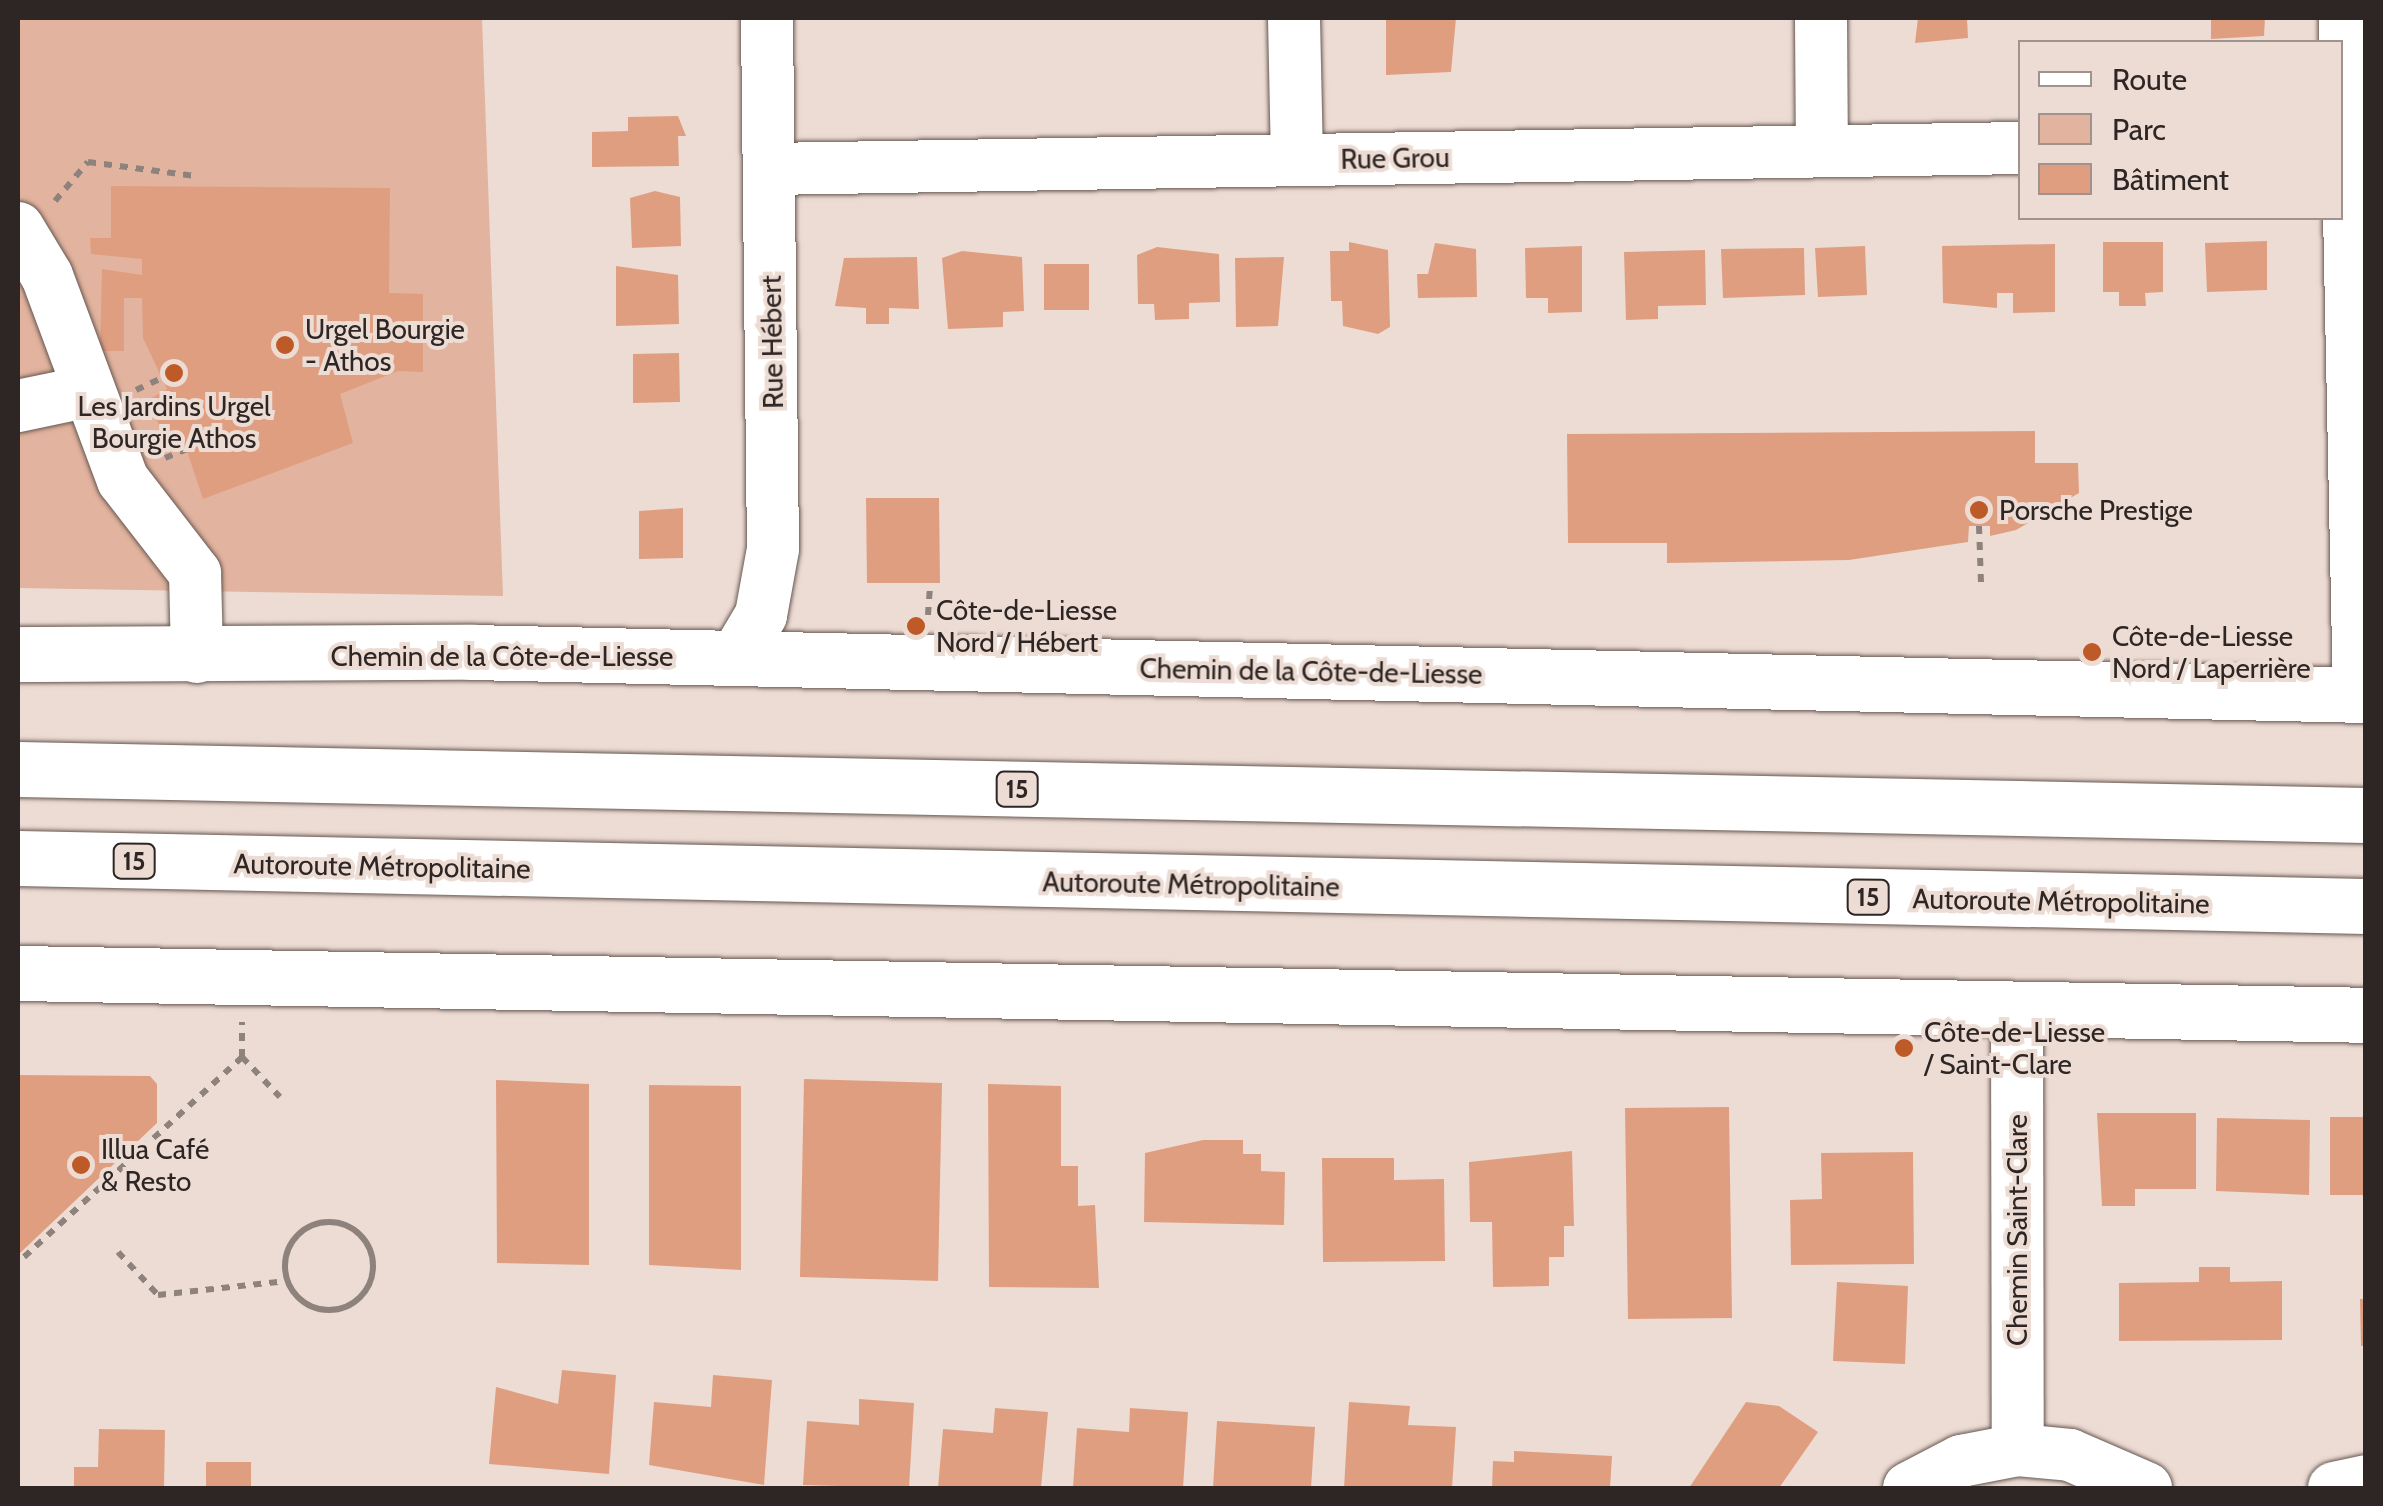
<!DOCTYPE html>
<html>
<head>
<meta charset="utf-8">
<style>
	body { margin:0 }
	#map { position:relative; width:2383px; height:1506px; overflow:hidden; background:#eddcd4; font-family:Cabin,sans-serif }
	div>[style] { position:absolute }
	.green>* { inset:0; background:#e2b39e }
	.building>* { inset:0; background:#e09e81 }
	.path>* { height:6px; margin-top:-3px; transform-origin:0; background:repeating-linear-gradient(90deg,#8e827d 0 8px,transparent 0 16px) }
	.path>.ring { margin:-3px; padding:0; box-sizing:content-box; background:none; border:6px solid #8e827d; border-radius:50% }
	.roads { filter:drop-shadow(0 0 2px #665751) drop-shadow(0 0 2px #665751) }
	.minor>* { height:52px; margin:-26px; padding:0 26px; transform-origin:26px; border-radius:26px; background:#fff }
	.major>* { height:55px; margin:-27.5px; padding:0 27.5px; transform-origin:27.5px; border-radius:27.5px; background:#fff }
	.highway>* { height:55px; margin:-27.5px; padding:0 27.5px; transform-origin:27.5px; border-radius:27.5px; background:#fff }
	.dots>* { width:28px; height:28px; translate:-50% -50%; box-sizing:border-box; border:5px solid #eddcd4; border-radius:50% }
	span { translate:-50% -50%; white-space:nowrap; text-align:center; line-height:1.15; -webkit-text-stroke:8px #eddcd4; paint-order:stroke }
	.shield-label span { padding:2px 8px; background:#eddcd4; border:2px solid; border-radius:8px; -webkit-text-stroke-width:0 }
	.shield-label { font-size:25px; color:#2d2624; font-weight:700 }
	.street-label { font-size:28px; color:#2d2624 }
	.poi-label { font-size:28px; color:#2d2624 }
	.left { translate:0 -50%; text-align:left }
	.frame { position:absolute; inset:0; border:20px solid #2d2624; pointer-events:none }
	.legend { position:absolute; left:2018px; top:40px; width:325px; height:180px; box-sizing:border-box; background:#eddcd4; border:2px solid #a0938e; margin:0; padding:12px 18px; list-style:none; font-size:30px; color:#2d2624 }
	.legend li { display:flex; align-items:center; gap:20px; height:50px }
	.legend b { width:50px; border:2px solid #a0938e }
</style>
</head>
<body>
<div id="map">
	<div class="green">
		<div style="clip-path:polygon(18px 18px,482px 18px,503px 596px,18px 588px)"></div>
	</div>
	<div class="building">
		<div style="clip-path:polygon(1386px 18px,1456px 18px,1451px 72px,1386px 75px)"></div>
		<div style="clip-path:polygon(1918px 18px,1967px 18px,1968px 38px,1915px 43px)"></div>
		<div style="clip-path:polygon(2211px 18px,2265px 18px,2264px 36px,2211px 39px)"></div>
		<div style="clip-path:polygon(678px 116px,686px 136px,678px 136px,679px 166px,592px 167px,592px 132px,628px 131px,628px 117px)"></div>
		<div style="clip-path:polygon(111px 186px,390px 188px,389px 293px,423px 294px,423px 372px,398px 371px,340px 394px,353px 443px,203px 499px,184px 442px,169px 449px,148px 400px,167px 389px,143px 338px,142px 298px,124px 298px,124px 351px,100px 351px,102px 269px,142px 275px,142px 259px,91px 254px,90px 238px,111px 238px)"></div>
		<div style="clip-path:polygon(655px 191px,680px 197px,681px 246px,632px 248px,630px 198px)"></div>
		<div style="clip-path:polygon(2267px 241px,2267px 290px,2207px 292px,2205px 243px)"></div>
		<div style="clip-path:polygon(1349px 242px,1388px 250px,1390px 327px,1378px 334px,1343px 326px,1342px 301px,1331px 301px,1330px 251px,1349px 251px)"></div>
		<div style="clip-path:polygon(2103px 242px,2163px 242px,2163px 292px,2145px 293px,2146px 306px,2119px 306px,2119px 292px,2103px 292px)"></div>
		<div style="clip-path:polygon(1435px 243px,1476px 249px,1477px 297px,1418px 298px,1417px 274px,1428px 274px)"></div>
		<div style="clip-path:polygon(2055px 244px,2055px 312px,2013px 313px,2013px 293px,1997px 293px,1997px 308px,1943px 303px,1942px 246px)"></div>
		<div style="clip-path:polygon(1582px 246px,1582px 312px,1548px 313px,1548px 298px,1526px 298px,1525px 248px)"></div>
		<div style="clip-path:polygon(1865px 246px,1867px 295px,1818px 297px,1815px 248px)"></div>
		<div style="clip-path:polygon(1157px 247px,1219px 254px,1220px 302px,1189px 303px,1189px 319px,1155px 320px,1154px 304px,1138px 304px,1137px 255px)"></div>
		<div style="clip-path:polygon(1804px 248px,1805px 295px,1723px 298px,1721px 249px)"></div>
		<div style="clip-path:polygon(1705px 250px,1706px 305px,1658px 306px,1658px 319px,1626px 320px,1624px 252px)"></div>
		<div style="clip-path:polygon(962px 251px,1022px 257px,1024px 311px,1003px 312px,1003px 327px,948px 329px,942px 258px)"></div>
		<div style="clip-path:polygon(917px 257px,919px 309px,889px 308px,889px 324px,866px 324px,866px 308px,835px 306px,844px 258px)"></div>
		<div style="clip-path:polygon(1284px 257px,1278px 326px,1236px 327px,1235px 258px)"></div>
		<div style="clip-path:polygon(1044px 264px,1089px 264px,1089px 310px,1044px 310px)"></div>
		<div style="clip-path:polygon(616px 266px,678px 275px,679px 324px,616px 326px)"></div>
		<div style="clip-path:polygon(679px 353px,680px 402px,633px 403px,633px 354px)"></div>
		<div style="clip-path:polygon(2035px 431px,2035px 463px,2078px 463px,2079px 493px,2016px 530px,1990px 536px,1990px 526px,1969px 526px,1968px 542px,1849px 560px,1667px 563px,1667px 543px,1568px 543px,1567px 434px)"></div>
		<div style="clip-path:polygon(866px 498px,939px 498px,940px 583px,867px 583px)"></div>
		<div style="clip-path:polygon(683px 508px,683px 558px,639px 559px,639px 511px)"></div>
		<div style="clip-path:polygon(18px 1075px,150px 1076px,157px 1084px,157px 1123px,18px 1255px)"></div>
		<div style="clip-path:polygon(804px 1079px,942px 1083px,938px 1281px,800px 1277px)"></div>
		<div style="clip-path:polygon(496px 1080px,589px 1084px,589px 1265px,497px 1263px)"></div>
		<div style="clip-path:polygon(988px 1084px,1061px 1086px,1061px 1166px,1078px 1166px,1078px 1206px,1095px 1205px,1099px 1288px,989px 1287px)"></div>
		<div style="clip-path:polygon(649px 1085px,741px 1086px,741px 1270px,649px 1265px)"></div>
		<div style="clip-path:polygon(1729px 1107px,1732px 1318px,1628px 1319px,1625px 1108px)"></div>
		<div style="clip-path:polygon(2097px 1113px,2196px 1113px,2196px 1189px,2135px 1189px,2135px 1206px,2102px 1206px)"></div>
		<div style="clip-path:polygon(2330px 1117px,2366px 1117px,2366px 1195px,2330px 1195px)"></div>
		<div style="clip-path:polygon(2217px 1118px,2310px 1120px,2309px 1195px,2216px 1191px)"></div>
		<div style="clip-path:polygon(1203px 1140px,1243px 1140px,1243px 1154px,1261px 1154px,1261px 1171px,1285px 1172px,1284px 1225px,1144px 1222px,1145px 1153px)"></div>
		<div style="clip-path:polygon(1572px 1151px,1574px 1226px,1564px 1226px,1564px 1257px,1549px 1257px,1549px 1286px,1493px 1287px,1492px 1222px,1470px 1222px,1469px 1162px)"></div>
		<div style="clip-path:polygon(1913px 1152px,1914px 1264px,1791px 1265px,1790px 1200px,1822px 1199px,1821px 1153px)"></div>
		<div style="clip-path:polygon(1322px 1158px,1394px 1158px,1394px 1180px,1444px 1179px,1445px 1261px,1323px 1262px)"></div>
		<div style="clip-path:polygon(2199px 1267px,2230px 1267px,2230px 1282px,2282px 1281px,2282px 1340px,2119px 1341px,2119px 1283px,2199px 1282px)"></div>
		<div style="clip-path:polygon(1837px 1282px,1908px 1286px,1905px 1364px,1833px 1361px)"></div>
		<div style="clip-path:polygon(2360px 1299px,2366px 1299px,2366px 1346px,2361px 1346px)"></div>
		<div style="clip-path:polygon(562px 1370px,616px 1375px,609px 1474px,489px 1464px,496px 1387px,558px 1404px)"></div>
		<div style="clip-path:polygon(713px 1375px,772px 1380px,764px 1485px,649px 1465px,654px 1402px,711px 1407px)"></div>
		<div style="clip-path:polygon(859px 1399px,914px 1403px,909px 1488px,803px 1485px,807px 1421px,859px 1425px)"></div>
		<div style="clip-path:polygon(1349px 1402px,1410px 1406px,1408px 1425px,1456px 1427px,1452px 1488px,1344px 1488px)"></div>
		<div style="clip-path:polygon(1746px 1402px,1779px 1406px,1818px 1432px,1779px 1488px,1689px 1488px)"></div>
		<div style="clip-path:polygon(995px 1408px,1048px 1412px,1041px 1488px,938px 1488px,943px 1429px,993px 1433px)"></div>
		<div style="clip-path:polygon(1130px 1408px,1188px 1412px,1183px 1488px,1073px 1488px,1077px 1428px,1129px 1432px)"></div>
		<div style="clip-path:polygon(1217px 1421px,1315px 1427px,1311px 1488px,1213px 1488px)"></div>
		<div style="clip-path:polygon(99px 1429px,165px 1430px,164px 1488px,74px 1488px,74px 1467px,98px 1467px)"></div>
		<div style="clip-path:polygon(1514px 1451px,1612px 1456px,1610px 1488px,1492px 1488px,1493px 1461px,1514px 1462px)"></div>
		<div style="clip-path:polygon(206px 1462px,251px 1462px,251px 1488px,206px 1488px)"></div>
	</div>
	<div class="path">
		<div style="left:55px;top:201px;width:51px;rotate:-49.8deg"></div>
		<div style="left:88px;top:162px;width:108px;rotate:7.5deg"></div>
		<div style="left:136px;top:390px;width:29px;rotate:-25deg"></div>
		<div style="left:165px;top:458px;width:24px;rotate:-22deg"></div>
		<div style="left:1979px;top:526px;width:58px;rotate:88deg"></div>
		<div style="left:928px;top:615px;width:32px;rotate:-86deg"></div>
		<div style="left:242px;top:1057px;width:55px;rotate:46.5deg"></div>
		<div class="ring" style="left:285px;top:1222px;width:82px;height:82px"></div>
		<div style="left:118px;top:1252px;width:59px;rotate:47.1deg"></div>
		<div style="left:158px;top:1295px;width:130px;rotate:-6.2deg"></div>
		<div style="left:24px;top:1257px;width:296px;rotate:-42.5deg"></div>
		<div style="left:242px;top:1057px;width:35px;rotate:-90deg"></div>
	</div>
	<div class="roads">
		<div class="minor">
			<div style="left:1294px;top:18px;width:142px;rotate:88.8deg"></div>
			<div style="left:1821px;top:18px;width:133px;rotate:89.6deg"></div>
			<div style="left:2345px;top:18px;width:677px;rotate:88.82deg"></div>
			<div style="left:769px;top:169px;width:1251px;rotate:-0.96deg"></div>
			<div style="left:18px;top:228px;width:56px;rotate:58.9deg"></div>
			<div style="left:47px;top:276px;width:218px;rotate:69.6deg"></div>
			<div style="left:123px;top:480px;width:118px;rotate:52.3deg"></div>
			<div style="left:195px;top:573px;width:84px;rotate:88.6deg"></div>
			<div style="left:18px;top:406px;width:68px;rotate:-11.8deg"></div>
			<div style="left:736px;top:657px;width:49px;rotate:-59.2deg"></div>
			<div style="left:761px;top:615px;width:67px;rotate:-79.7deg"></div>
			<div style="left:773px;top:549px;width:531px;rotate:-90.65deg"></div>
			<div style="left:2017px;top:1011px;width:439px;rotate:89.9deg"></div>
			<div style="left:1909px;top:1488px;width:59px;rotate:-27.4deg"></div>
			<div style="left:1961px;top:1461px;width:58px;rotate:-10.9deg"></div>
			<div style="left:2018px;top:1450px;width:52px;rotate:5.5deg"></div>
			<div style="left:2070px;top:1455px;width:83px;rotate:23.5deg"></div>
			<div style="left:2334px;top:1488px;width:33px;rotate:-12deg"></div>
		</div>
		<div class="major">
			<div style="left:18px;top:654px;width:453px;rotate:-0.3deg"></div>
			<div style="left:471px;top:652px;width:1895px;rotate:1.3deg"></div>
			<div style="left:18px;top:973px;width:2348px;rotate:1.02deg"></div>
		</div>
		<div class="highway">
			<div style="left:18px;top:769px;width:2348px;rotate:1.12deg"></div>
			<div style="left:18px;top:858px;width:2348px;rotate:1.17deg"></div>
		</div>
	</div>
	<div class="dots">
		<div style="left:285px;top:345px;background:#be5a27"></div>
		<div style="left:174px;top:373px;background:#be5a27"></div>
		<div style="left:1979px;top:510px;background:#be5a27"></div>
		<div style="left:916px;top:626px;background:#be5a27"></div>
		<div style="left:2092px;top:652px;background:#be5a27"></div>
		<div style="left:1904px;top:1048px;background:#be5a27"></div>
		<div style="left:81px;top:1165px;background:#be5a27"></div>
	</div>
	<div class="shield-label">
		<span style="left:1017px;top:789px">15</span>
		<span style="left:134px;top:861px">15</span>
		<span style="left:1868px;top:897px">15</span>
	</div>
	<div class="street-label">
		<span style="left:1395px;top:158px;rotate:-1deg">Rue Grou</span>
		<span style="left:772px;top:342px;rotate:-91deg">Rue Hébert</span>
		<span style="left:502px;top:656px">Chemin de la Côte-de-Liesse</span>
		<span style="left:1311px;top:671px;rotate:1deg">Chemin de la Côte-de-Liesse</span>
		<span style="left:382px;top:866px;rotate:1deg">Autoroute Métropolitaine</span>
		<span style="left:1191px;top:884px;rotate:1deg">Autoroute Métropolitaine</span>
		<span style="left:2061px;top:901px;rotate:1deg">Autoroute Métropolitaine</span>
		<span style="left:2017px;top:1230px;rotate:-90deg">Chemin Saint-Clare</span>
	</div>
	<div class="poi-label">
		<span class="left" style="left:305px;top:345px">Urgel Bourgie<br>- Athos</span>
		<span style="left:174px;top:422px">Les Jardins Urgel<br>Bourgie Athos</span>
		<span class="left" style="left:1999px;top:510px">Porsche Prestige</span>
		<span class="left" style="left:936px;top:626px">Côte-de-Liesse<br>Nord / Hébert</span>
		<span class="left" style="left:2112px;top:652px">Côte-de-Liesse<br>Nord / Laperrière</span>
		<span class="left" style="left:1924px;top:1048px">Côte-de-Liesse<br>/ Saint-Clare</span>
		<span class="left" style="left:101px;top:1165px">Illua Café<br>&amp; Resto</span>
	</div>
	<div class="frame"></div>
	<ul class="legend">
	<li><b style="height:12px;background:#fff"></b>Route</li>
	<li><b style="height:28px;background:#e2b39e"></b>Parc</li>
	<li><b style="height:28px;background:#e09e81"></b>Bâtiment</li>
	</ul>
</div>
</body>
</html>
